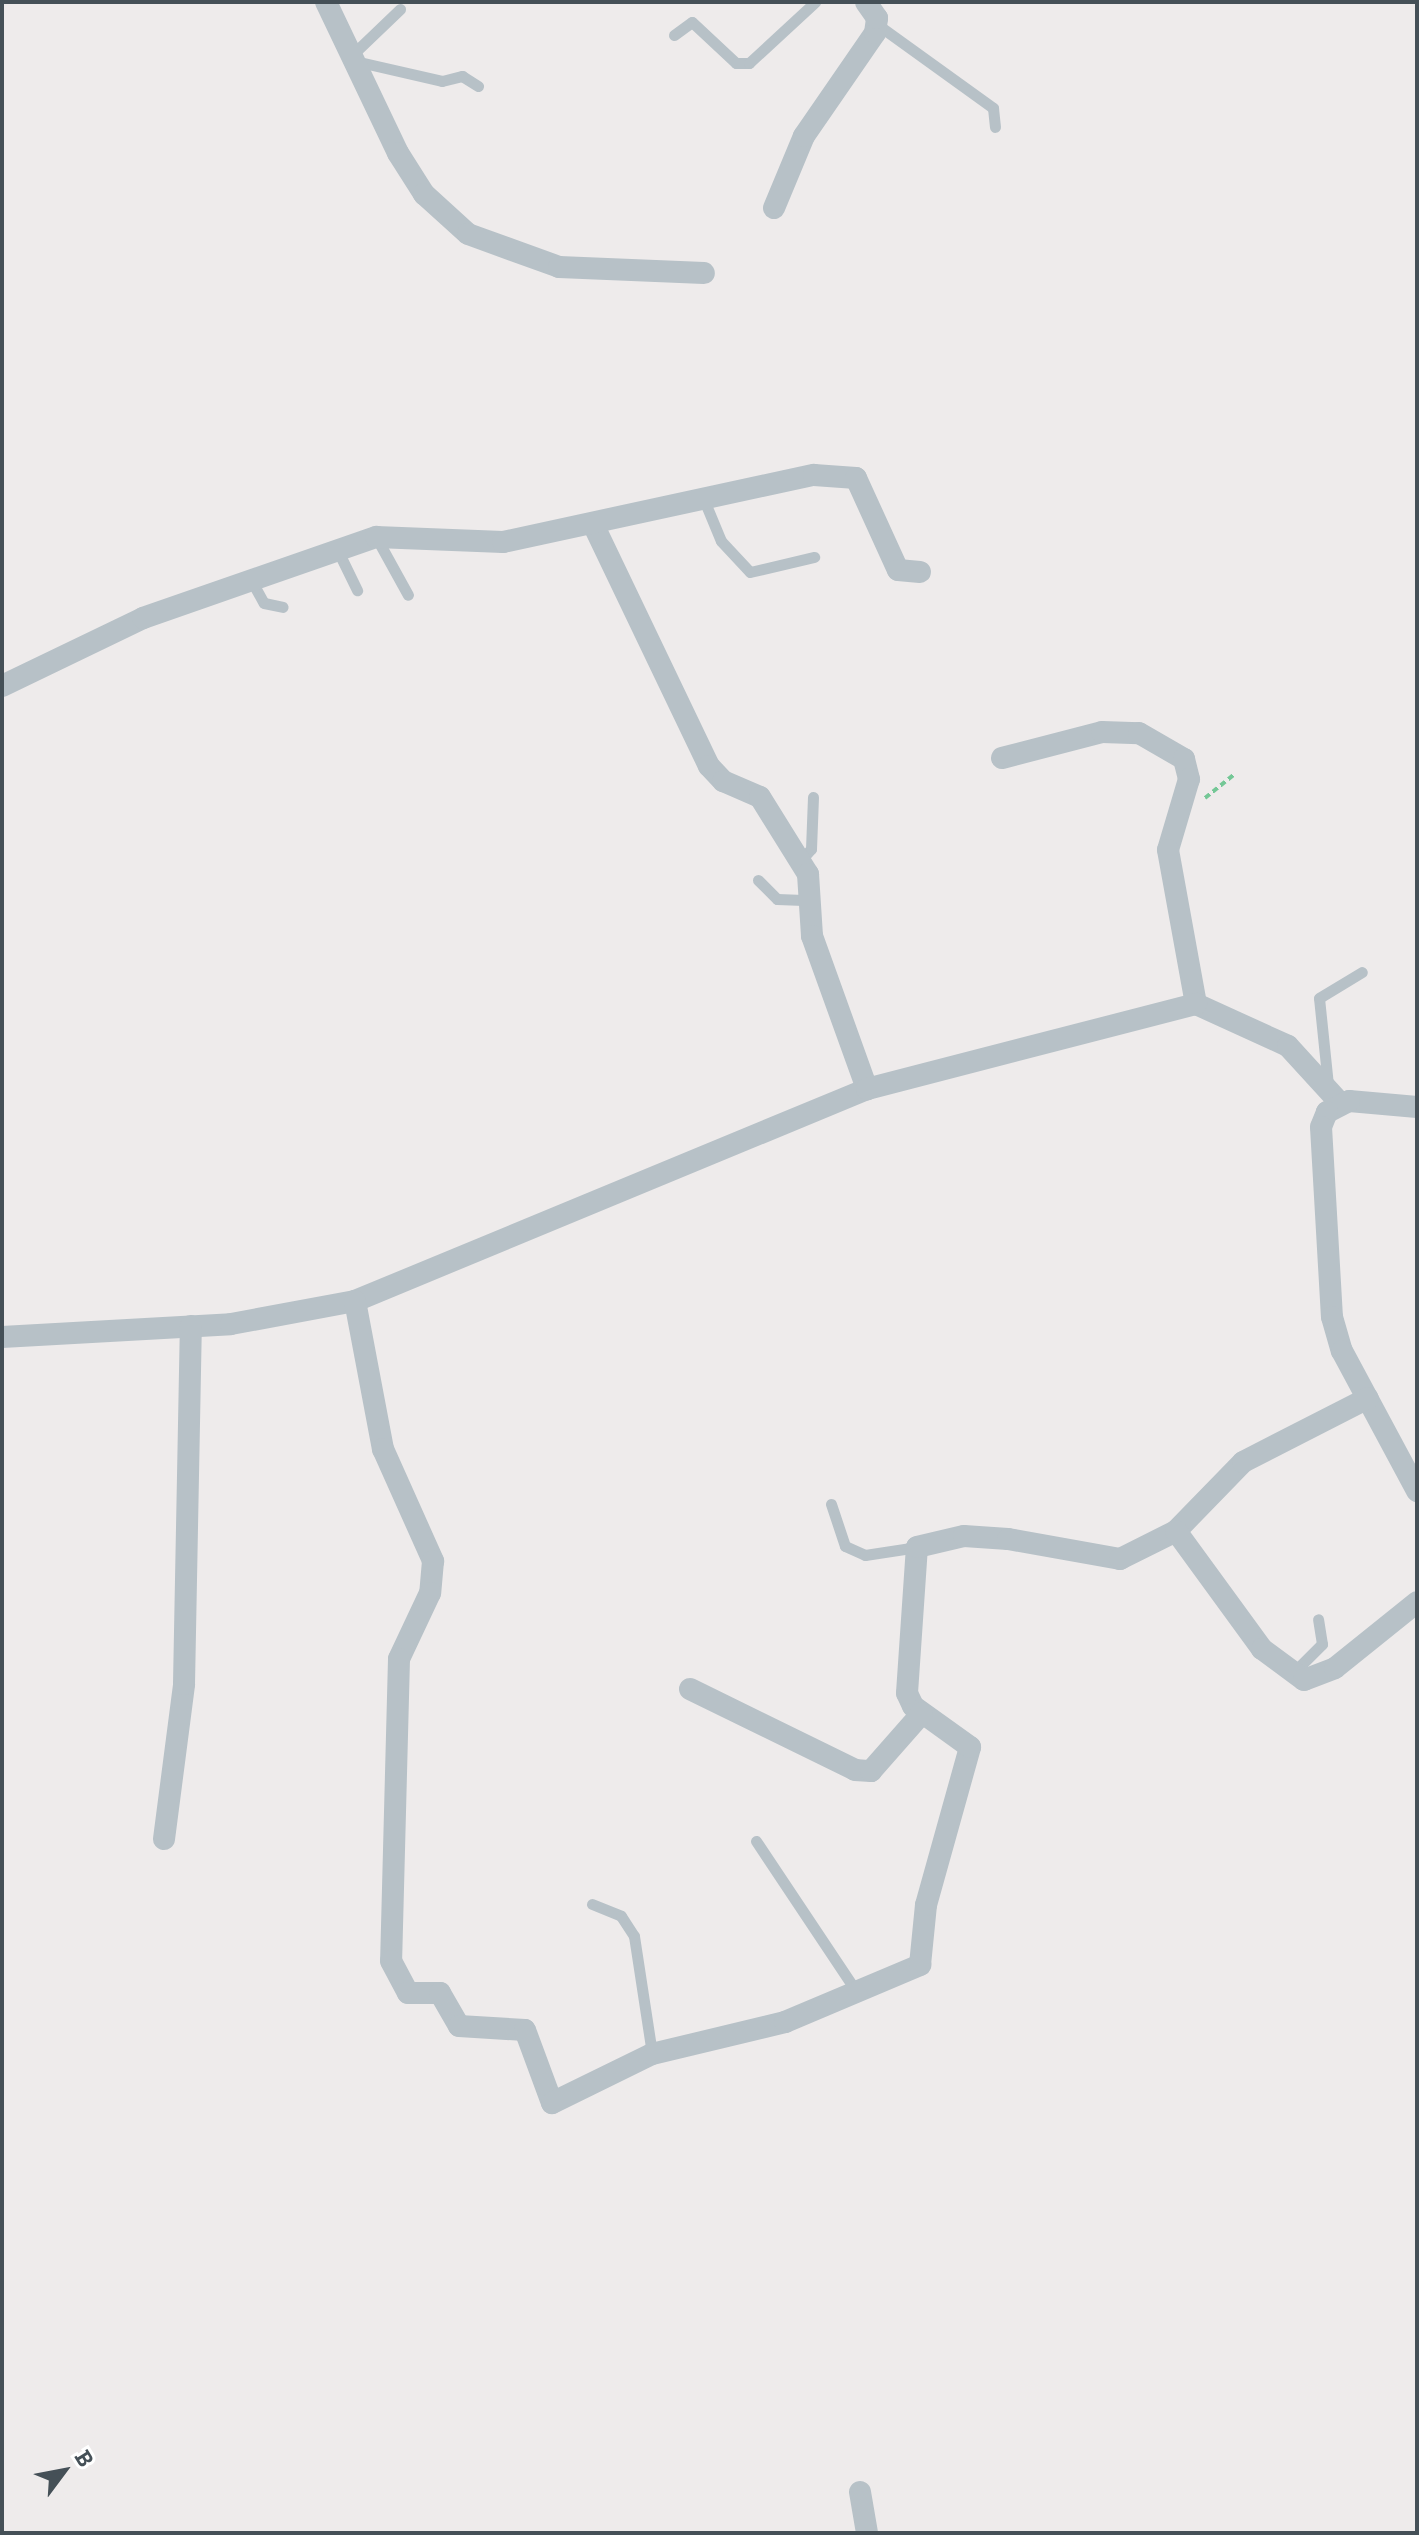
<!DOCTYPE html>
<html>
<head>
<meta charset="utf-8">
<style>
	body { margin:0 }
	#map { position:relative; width:1419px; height:2535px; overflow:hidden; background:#eeebeb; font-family:"Space Grotesk",sans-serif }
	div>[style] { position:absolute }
	.path>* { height:4px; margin-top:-2px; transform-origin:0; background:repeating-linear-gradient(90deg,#74c796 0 6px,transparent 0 10px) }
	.lane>* { height:11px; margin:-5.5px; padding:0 5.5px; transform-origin:5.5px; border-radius:5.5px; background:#b7c1c7 }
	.street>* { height:22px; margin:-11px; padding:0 11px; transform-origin:11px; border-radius:11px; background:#b7c1c7 }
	span { translate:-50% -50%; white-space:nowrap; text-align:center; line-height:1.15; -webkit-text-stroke:7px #fff; paint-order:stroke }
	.frame { position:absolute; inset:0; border:4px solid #455057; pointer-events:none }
	.north { position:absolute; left:24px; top:2431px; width:80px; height:80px; -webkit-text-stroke:6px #fff; paint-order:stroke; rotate:58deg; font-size:22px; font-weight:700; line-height:32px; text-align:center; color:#455057 }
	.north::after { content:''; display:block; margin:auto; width:28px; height:36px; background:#455057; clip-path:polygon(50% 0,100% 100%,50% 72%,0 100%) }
</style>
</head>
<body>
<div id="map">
	<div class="path">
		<div style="left:1205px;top:798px;width:38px;rotate:-39deg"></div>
	</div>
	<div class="lane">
		<div style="left:878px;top:25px;width:142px;rotate:35.8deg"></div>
		<div style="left:993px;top:108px;width:19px;rotate:84deg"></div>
		<div style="left:674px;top:35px;width:22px;rotate:-36deg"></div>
		<div style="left:692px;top:22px;width:60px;rotate:43deg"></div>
		<div style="left:736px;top:63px;width:13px"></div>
		<div style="left:749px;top:63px;width:90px;rotate:-42.7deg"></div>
		<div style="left:351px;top:56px;width:68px;rotate:-43.8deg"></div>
		<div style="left:355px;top:61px;width:89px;rotate:12.9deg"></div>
		<div style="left:442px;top:81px;width:21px;rotate:-14deg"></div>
		<div style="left:462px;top:76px;width:19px;rotate:32deg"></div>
		<div style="left:704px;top:500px;width:44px;rotate:67.5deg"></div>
		<div style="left:721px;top:541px;width:42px;rotate:46.9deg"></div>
		<div style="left:750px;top:572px;width:66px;rotate:-13.2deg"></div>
		<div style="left:376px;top:537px;width:66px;rotate:61.1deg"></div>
		<div style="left:337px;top:549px;width:46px;rotate:64deg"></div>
		<div style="left:251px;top:580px;width:26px;rotate:61deg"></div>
		<div style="left:264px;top:603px;width:19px;rotate:12deg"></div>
		<div style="left:801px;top:860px;width:15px;rotate:-48deg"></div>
		<div style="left:811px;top:849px;width:52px;rotate:-87.8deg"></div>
		<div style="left:758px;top:880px;width:27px;rotate:45deg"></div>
		<div style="left:777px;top:899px;width:33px;rotate:2deg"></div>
		<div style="left:1328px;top:1085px;width:87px;rotate:-95.9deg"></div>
		<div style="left:1319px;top:998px;width:50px;rotate:-31.2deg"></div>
		<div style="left:831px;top:1504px;width:44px;rotate:71.6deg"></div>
		<div style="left:845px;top:1546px;width:22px;rotate:24deg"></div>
		<div style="left:865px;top:1555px;width:53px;rotate:-8.7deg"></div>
		<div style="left:1293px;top:1673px;width:41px;rotate:-45deg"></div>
		<div style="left:1322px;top:1644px;width:25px;rotate:-99deg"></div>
		<div style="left:756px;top:1841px;width:184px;rotate:56.3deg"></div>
		<div style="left:592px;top:1904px;width:31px;rotate:22deg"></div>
		<div style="left:621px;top:1916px;width:24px;rotate:57deg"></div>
		<div style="left:634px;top:1936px;width:119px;rotate:81.3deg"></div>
	</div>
	<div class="street">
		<div style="left:326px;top:2px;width:167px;rotate:64.5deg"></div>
		<div style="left:398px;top:153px;width:49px;rotate:57.6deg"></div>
		<div style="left:424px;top:194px;width:59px;rotate:42.3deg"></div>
		<div style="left:468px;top:234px;width:97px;rotate:19.9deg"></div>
		<div style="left:559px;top:267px;width:145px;rotate:2.4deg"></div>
		<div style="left:774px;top:208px;width:78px;rotate:-67.4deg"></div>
		<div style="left:804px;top:136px;width:125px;rotate:-55.4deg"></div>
		<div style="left:875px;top:33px;width:15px;rotate:-82deg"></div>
		<div style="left:877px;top:18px;width:19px;rotate:-125deg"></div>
		<div style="left:593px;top:524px;width:268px;rotate:64.4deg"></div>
		<div style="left:709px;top:766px;width:21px;rotate:47deg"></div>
		<div style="left:723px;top:781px;width:40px;rotate:23.4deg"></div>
		<div style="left:760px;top:797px;width:91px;rotate:58.1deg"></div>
		<div style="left:808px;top:874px;width:62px;rotate:86.3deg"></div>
		<div style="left:812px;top:936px;width:163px;rotate:70.2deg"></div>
		<div style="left:2px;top:686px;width:157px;rotate:-25.7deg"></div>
		<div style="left:143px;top:618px;width:247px;rotate:-19.2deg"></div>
		<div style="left:376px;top:537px;width:127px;rotate:2.3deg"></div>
		<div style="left:503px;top:542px;width:318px;rotate:-12.2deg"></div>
		<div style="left:814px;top:475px;width:42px;rotate:4.1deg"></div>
		<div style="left:856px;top:478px;width:101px;rotate:65.5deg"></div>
		<div style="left:898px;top:570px;width:22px;rotate:5deg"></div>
		<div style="left:1002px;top:758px;width:103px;rotate:-14.6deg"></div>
		<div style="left:1102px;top:732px;width:37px;rotate:2deg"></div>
		<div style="left:1139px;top:733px;width:52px;rotate:30deg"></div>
		<div style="left:1184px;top:759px;width:21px;rotate:76deg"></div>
		<div style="left:1189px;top:779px;width:74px;rotate:106.5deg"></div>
		<div style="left:1168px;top:850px;width:157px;rotate:79.7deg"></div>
		<div style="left:1196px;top:1004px;width:101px;rotate:24.5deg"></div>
		<div style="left:1288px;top:1046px;width:77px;rotate:47.6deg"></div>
		<div style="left:1417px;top:1107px;width:68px;rotate:-175deg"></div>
		<div style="left:1349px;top:1101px;width:25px;rotate:153deg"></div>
		<div style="left:1327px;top:1112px;width:16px;rotate:112deg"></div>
		<div style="left:1321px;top:1127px;width:190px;rotate:86.7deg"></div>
		<div style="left:1332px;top:1317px;width:35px;rotate:74deg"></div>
		<div style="left:1342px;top:1351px;width:159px;rotate:61.8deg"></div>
		<div style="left:355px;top:1301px;width:554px;rotate:-22.49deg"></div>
		<div style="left:867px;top:1089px;width:340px;rotate:-14.5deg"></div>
		<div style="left:2px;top:1337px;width:229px;rotate:-3.2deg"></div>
		<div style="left:231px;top:1324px;width:126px;rotate:-10.5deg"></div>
		<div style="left:355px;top:1301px;width:151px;rotate:79.3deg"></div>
		<div style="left:383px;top:1449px;width:123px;rotate:65.9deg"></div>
		<div style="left:433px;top:1561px;width:32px;rotate:95deg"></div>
		<div style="left:430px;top:1593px;width:73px;rotate:115.2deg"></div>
		<div style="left:399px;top:1659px;width:302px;rotate:91.5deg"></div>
		<div style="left:391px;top:1961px;width:36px;rotate:62deg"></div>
		<div style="left:408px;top:1993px;width:32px"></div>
		<div style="left:440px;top:1993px;width:38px;rotate:60deg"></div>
		<div style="left:459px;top:2026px;width:66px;rotate:3.5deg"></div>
		<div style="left:525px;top:2030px;width:78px;rotate:69.7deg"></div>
		<div style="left:552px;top:2103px;width:111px;rotate:-26.1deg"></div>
		<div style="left:652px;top:2054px;width:137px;rotate:-13.5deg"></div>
		<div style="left:785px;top:2022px;width:147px;rotate:-22.9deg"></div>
		<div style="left:920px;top:1965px;width:60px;rotate:-84.3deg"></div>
		<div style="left:926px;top:1905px;width:164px;rotate:-74.4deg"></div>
		<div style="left:970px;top:1747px;width:70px;rotate:-144.3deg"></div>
		<div style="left:913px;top:1706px;width:14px;rotate:-115deg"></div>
		<div style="left:907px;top:1693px;width:146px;rotate:-86.1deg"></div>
		<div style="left:917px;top:1547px;width:48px;rotate:-13.2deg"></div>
		<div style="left:964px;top:1536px;width:44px;rotate:3.9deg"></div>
		<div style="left:1008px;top:1539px;width:114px;rotate:10.1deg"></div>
		<div style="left:1120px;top:1559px;width:63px;rotate:-26.6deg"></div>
		<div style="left:1176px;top:1531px;width:96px;rotate:-45.8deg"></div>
		<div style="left:1243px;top:1462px;width:140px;rotate:-27.1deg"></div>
		<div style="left:1176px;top:1531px;width:146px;rotate:53.9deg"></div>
		<div style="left:1262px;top:1649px;width:52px;rotate:36.4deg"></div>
		<div style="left:1304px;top:1680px;width:33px;rotate:-21deg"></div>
		<div style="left:1335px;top:1668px;width:105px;rotate:-38.8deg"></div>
		<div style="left:690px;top:1689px;width:184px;rotate:26.1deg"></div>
		<div style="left:855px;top:1770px;width:16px;rotate:4deg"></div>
		<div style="left:871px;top:1771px;width:77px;rotate:-48.7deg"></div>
		<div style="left:164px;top:1839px;width:156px;rotate:-82.6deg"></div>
		<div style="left:184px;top:1684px;width:358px;rotate:-88.9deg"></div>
		<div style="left:860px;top:2492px;width:42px;rotate:80.3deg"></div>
	</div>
	<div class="frame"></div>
	<div class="north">B</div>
</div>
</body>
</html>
